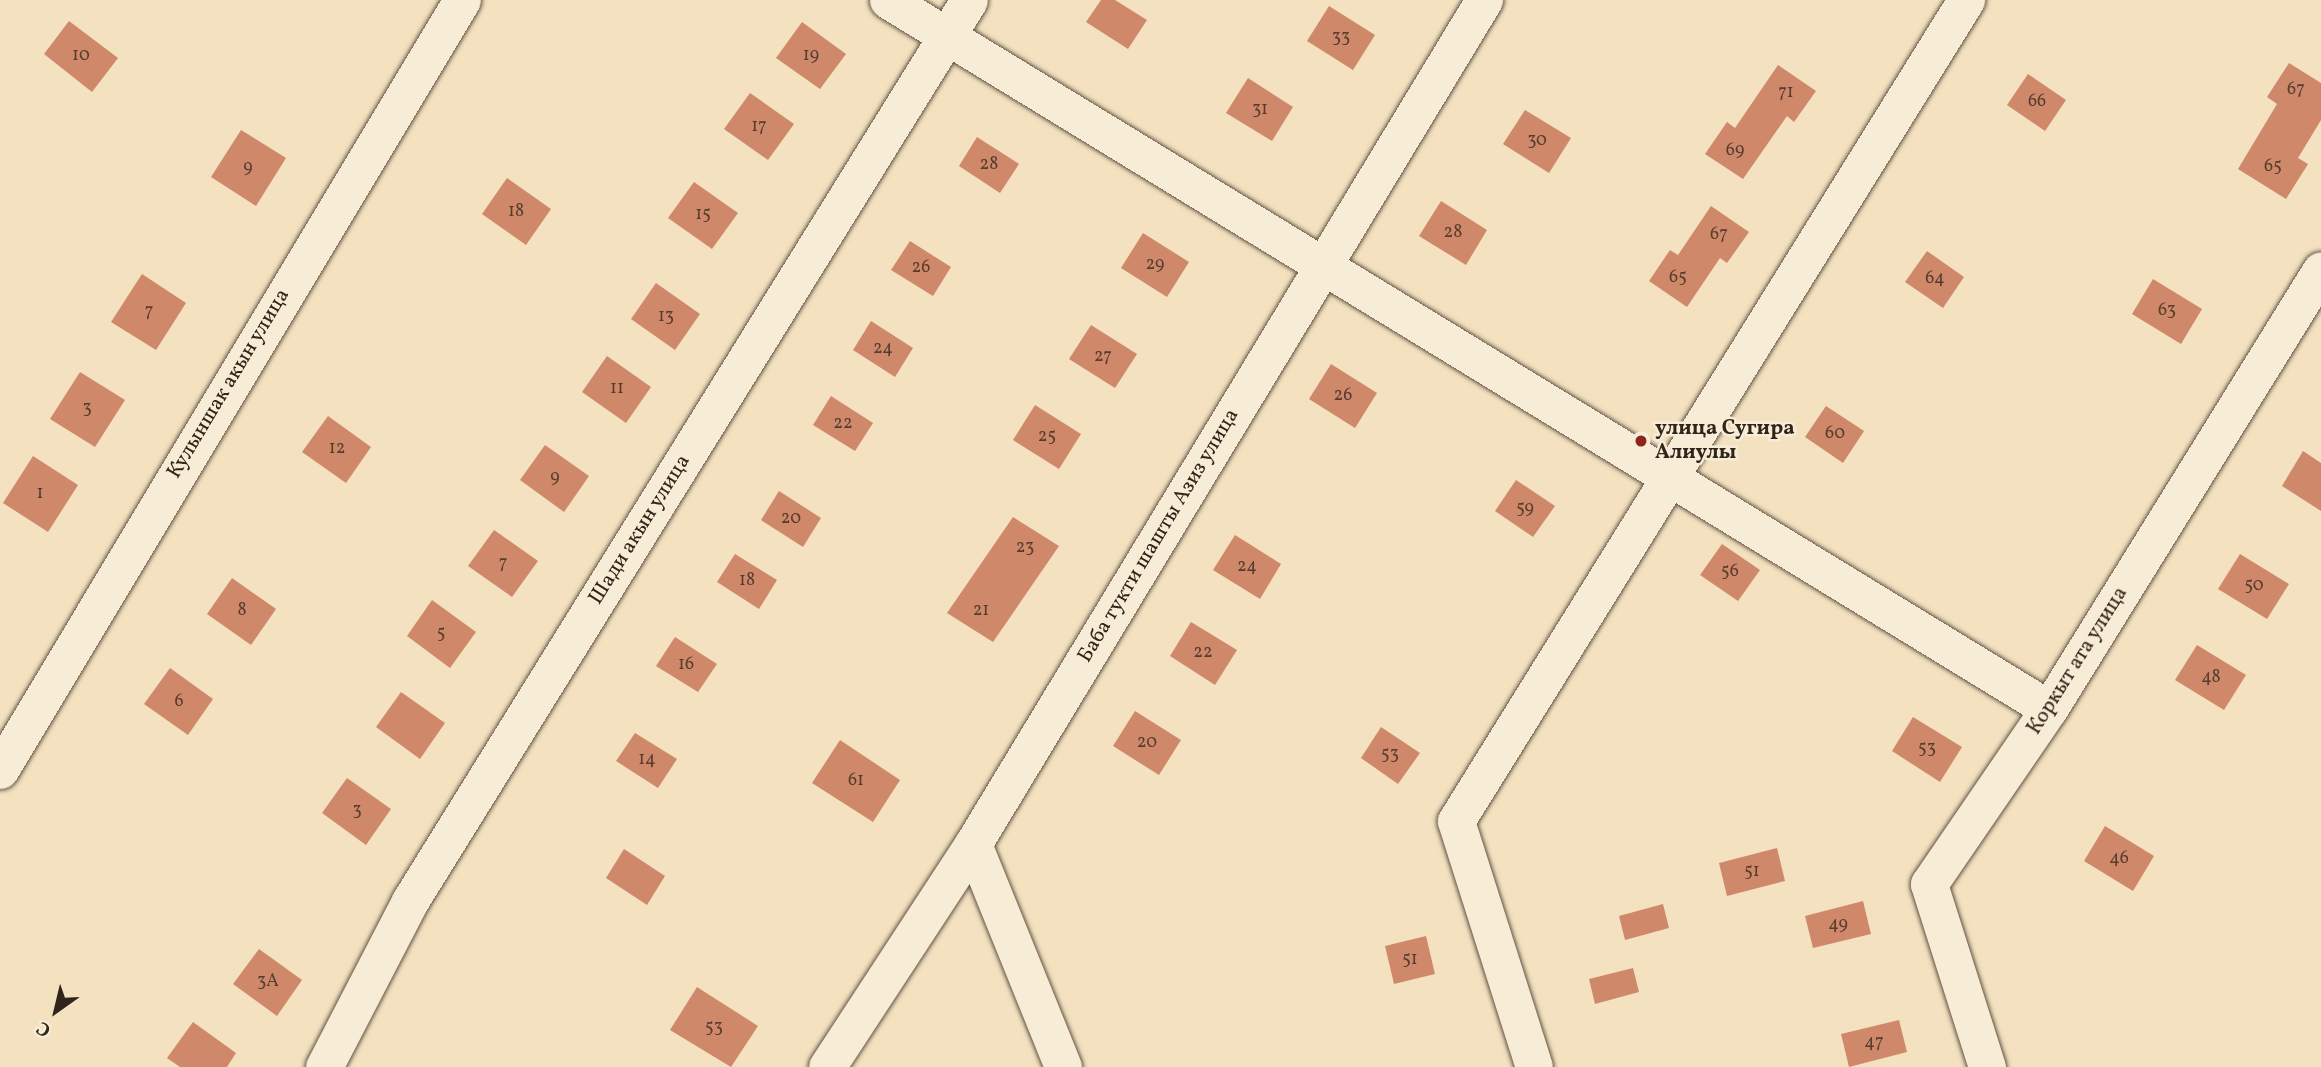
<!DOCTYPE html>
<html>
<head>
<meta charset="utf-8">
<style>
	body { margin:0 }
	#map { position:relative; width:2321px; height:1067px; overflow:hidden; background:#f3e1bf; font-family:Vollkorn,serif }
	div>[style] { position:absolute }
	.building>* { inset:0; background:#cf896a }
	.roads { filter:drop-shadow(0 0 2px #625344) drop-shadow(0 0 2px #625344) }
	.minor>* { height:37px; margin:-18.5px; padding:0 18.5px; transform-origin:18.5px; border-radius:18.5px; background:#f7ecd5 }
	.dots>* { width:19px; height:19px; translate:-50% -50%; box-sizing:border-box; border:4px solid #f7ecd5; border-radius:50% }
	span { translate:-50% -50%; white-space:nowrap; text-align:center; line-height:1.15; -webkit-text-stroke:5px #f7ecd5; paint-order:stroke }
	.number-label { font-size:18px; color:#583d2f }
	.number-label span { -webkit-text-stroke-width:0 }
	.street-label { font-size:21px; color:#31241b }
	.poi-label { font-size:21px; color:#31241b; font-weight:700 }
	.left { translate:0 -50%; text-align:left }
	.north { position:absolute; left:21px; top:976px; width:70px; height:70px; -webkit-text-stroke:5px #f7ecd5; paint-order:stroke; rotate:214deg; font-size:19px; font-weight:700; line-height:28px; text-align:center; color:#31241b }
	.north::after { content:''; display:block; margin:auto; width:24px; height:32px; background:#31241b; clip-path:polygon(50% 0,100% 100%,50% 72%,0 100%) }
</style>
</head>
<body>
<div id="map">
	<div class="building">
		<div style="clip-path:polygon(1101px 0,1115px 0,1147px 20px,1128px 49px,1086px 22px)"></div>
		<div style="clip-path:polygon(1329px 6px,1375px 35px,1353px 70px,1307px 41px)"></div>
		<div style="clip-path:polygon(69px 21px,118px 58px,92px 92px,44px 54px)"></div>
		<div style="clip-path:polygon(802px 22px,846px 54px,820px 89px,776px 58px)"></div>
		<div style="clip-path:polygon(2289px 63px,2321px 83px,2321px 120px,2298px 158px,2308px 164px,2286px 199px,2238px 169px,2277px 104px,2267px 97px)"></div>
		<div style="clip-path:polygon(1778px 65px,1816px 91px,1794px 122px,1787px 116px,1743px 179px,1705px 154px,1727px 122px,1735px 128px)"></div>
		<div style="clip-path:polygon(2028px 74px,2066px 100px,2045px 131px,2007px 105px)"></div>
		<div style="clip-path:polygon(1248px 78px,1293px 107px,1272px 141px,1226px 113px)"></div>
		<div style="clip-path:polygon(750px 93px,794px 124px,768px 160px,724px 129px)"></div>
		<div style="clip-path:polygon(1525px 110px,1571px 138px,1549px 173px,1503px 144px)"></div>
		<div style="clip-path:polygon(241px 130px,286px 158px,256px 206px,211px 177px)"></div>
		<div style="clip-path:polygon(977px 137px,1019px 164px,1000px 193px,959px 166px)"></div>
		<div style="clip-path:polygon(507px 178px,551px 209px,526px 245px,482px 214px)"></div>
		<div style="clip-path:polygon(694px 182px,738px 213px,712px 249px,668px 218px)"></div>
		<div style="clip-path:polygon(1441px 201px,1487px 230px,1466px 265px,1419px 236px)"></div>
		<div style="clip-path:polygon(1711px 206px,1749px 232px,1727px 263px,1720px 258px,1687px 307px,1649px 281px,1670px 250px,1678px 255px)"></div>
		<div style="clip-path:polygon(1143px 233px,1189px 262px,1167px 297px,1121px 268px)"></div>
		<div style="clip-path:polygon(910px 241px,951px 267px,933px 296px,891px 270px)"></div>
		<div style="clip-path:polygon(1927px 251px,1964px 277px,1943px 308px,1905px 282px)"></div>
		<div style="clip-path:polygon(142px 274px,186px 303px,156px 350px,111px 322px)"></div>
		<div style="clip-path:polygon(2153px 279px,2202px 309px,2181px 344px,2132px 314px)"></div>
		<div style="clip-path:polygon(656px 283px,700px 314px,675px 350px,631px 319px)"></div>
		<div style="clip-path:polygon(871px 321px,913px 348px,895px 377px,853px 350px)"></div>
		<div style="clip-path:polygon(1091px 325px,1137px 354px,1115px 388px,1069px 359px)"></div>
		<div style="clip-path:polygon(607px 356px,651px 387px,626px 423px,582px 392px)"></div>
		<div style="clip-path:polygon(1331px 364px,1377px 393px,1355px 428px,1309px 399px)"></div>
		<div style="clip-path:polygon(80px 372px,125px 400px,95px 447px,50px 419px)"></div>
		<div style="clip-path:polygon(831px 396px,873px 423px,855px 451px,813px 425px)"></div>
		<div style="clip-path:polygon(1035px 405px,1081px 434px,1059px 469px,1013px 440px)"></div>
		<div style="clip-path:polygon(1826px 406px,1864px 431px,1843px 463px,1805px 437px)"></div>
		<div style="clip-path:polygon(328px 416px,371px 447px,346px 483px,302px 452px)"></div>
		<div style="clip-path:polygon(545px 445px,589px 476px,564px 512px,520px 480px)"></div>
		<div style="clip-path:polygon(2303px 451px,2321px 463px,2321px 511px,2282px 486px)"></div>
		<div style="clip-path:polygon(33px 456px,78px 485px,48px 532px,3px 503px)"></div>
		<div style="clip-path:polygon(1516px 480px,1555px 506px,1533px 537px,1495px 511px)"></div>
		<div style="clip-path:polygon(779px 491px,821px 518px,803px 547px,761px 520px)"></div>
		<div style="clip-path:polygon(1013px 517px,1059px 546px,993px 642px,947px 613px)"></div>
		<div style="clip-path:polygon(494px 530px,538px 561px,512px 597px,468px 566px)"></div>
		<div style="clip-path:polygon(1235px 535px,1281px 564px,1260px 599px,1213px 570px)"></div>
		<div style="clip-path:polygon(1722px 544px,1760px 570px,1738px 601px,1700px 575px)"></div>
		<div style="clip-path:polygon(735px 554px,777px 580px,759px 609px,717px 582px)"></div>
		<div style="clip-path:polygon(2240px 554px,2289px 584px,2267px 619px,2218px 589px)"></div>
		<div style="clip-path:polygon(232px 578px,276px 609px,251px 645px,207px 614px)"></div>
		<div style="clip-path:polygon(432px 600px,476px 632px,450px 668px,407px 636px)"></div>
		<div style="clip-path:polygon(1191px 622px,1237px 650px,1215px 685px,1170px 656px)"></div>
		<div style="clip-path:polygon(675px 637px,717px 664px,698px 692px,656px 666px)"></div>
		<div style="clip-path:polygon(2197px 645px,2246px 675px,2224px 710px,2175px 680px)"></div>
		<div style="clip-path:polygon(170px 668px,213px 699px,188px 735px,144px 704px)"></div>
		<div style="clip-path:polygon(401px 692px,445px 723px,420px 759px,376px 727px)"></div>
		<div style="clip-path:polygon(1135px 711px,1181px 740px,1159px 775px,1113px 746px)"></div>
		<div style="clip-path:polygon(1913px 717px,1962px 747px,1940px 782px,1892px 751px)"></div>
		<div style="clip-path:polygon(1381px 727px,1420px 753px,1398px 784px,1361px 758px)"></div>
		<div style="clip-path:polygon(635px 733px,677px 759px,658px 788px,616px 761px)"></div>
		<div style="clip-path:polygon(840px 740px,900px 780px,873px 822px,812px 783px)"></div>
		<div style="clip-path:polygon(347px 778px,391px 809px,366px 845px,322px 813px)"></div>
		<div style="clip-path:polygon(2105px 826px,2154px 856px,2133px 891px,2084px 861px)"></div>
		<div style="clip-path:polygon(1777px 848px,1785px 881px,1727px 896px,1719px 863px)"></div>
		<div style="clip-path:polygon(624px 849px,665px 876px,647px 905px,606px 878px)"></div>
		<div style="clip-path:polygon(1863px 901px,1871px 934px,1813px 948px,1805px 916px)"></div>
		<div style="clip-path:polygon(1663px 904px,1669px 928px,1625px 940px,1619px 916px)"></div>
		<div style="clip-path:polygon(1426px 936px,1435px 974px,1394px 984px,1385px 946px)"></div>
		<div style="clip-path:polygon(259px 949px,302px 980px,277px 1016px,233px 984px)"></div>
		<div style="clip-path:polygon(1633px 968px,1639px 992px,1595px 1004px,1589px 979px)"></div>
		<div style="clip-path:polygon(697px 987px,758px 1026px,731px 1067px,670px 1030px)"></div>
		<div style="clip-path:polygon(1899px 1020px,1907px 1052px,1849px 1067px,1841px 1034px)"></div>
		<div style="clip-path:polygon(193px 1022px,236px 1053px,227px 1067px,180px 1067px,167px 1058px)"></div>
	</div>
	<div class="roads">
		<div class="minor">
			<div style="left:888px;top:0;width:1360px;rotate:31.41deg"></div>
			<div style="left:0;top:770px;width:898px;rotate:-59.04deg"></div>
			<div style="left:973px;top:844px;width:240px;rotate:68deg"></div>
			<div style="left:324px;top:1067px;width:187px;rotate:-62.6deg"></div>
			<div style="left:410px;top:901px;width:1060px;rotate:-58.18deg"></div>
			<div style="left:827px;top:1067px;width:267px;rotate:-56.8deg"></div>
			<div style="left:973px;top:844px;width:987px;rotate:-58.81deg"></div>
			<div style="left:1534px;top:1067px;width:258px;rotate:-107.6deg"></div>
			<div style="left:1456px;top:821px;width:967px;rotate:-58.15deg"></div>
			<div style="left:1987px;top:1067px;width:192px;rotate:-107.6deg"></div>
			<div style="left:1929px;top:884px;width:212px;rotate:-55.6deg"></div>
			<div style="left:2049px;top:709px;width:516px;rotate:-58.22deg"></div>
		</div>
	</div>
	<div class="dots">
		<div style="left:1641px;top:441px;background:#8f2418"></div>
	</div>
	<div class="number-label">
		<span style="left:1341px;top:38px">33</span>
		<span style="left:81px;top:56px">10</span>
		<span style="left:811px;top:56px">19</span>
		<span style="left:2296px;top:90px">67</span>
		<span style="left:1786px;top:93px">71</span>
		<span style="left:2037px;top:102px">66</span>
		<span style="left:1260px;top:110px">31</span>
		<span style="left:759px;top:127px">17</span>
		<span style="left:1537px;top:141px">30</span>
		<span style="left:1735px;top:151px">69</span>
		<span style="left:989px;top:165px">28</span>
		<span style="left:2273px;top:167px">65</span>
		<span style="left:248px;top:168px">9</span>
		<span style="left:516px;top:212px">18</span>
		<span style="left:703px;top:215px">15</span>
		<span style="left:1453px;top:233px">28</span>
		<span style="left:1719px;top:235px">67</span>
		<span style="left:1155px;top:265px">29</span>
		<span style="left:921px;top:268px">26</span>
		<span style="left:1678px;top:278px">65</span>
		<span style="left:1935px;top:279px">64</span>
		<span style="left:2167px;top:311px">63</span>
		<span style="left:149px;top:312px">7</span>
		<span style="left:666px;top:317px">13</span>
		<span style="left:883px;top:349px">24</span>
		<span style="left:1103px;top:357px">27</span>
		<span style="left:617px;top:389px">11</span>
		<span style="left:1343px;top:396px">26</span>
		<span style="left:87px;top:409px">3</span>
		<span style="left:843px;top:424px">22</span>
		<span style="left:1835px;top:434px">60</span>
		<span style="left:1047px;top:437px">25</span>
		<span style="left:337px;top:449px">12</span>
		<span style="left:555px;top:478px">9</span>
		<span style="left:40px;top:494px">1</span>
		<span style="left:1525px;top:509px">59</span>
		<span style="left:791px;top:519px">20</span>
		<span style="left:1025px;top:548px">23</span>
		<span style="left:503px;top:564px">7</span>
		<span style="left:1247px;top:567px">24</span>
		<span style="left:1730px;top:572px">56</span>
		<span style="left:747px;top:581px">18</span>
		<span style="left:2254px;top:586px">50</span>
		<span style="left:242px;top:611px">8</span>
		<span style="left:981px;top:611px">21</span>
		<span style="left:441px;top:634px">5</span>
		<span style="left:1203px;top:653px">22</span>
		<span style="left:686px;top:665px">16</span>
		<span style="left:2211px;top:678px">48</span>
		<span style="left:179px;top:702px">6</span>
		<span style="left:1147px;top:743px">20</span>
		<span style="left:1927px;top:749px">53</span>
		<span style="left:1390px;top:755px">53</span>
		<span style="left:647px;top:760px">14</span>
		<span style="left:856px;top:781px">61</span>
		<span style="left:357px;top:811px">3</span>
		<span style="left:2119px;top:859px">46</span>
		<span style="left:1752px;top:872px">51</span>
		<span style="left:1838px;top:925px">49</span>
		<span style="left:1410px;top:960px">51</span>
		<span style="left:268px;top:982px">3А</span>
		<span style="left:714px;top:1028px">53</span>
		<span style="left:1874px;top:1043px">47</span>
	</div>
	<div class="street-label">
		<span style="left:229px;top:384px;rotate:-59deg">Кулыншак акын улица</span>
		<span style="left:640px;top:530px;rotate:-58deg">Шади акын улица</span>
		<span style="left:1159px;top:536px;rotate:-59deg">Баба тукти шашты Азиз улица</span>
		<span style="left:2078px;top:661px;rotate:-58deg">Коркыт ата улица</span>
	</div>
	<div class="poi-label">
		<span class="left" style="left:1655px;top:441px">улица Сугира<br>Алиулы</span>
	</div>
	<div class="north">С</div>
</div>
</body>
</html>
